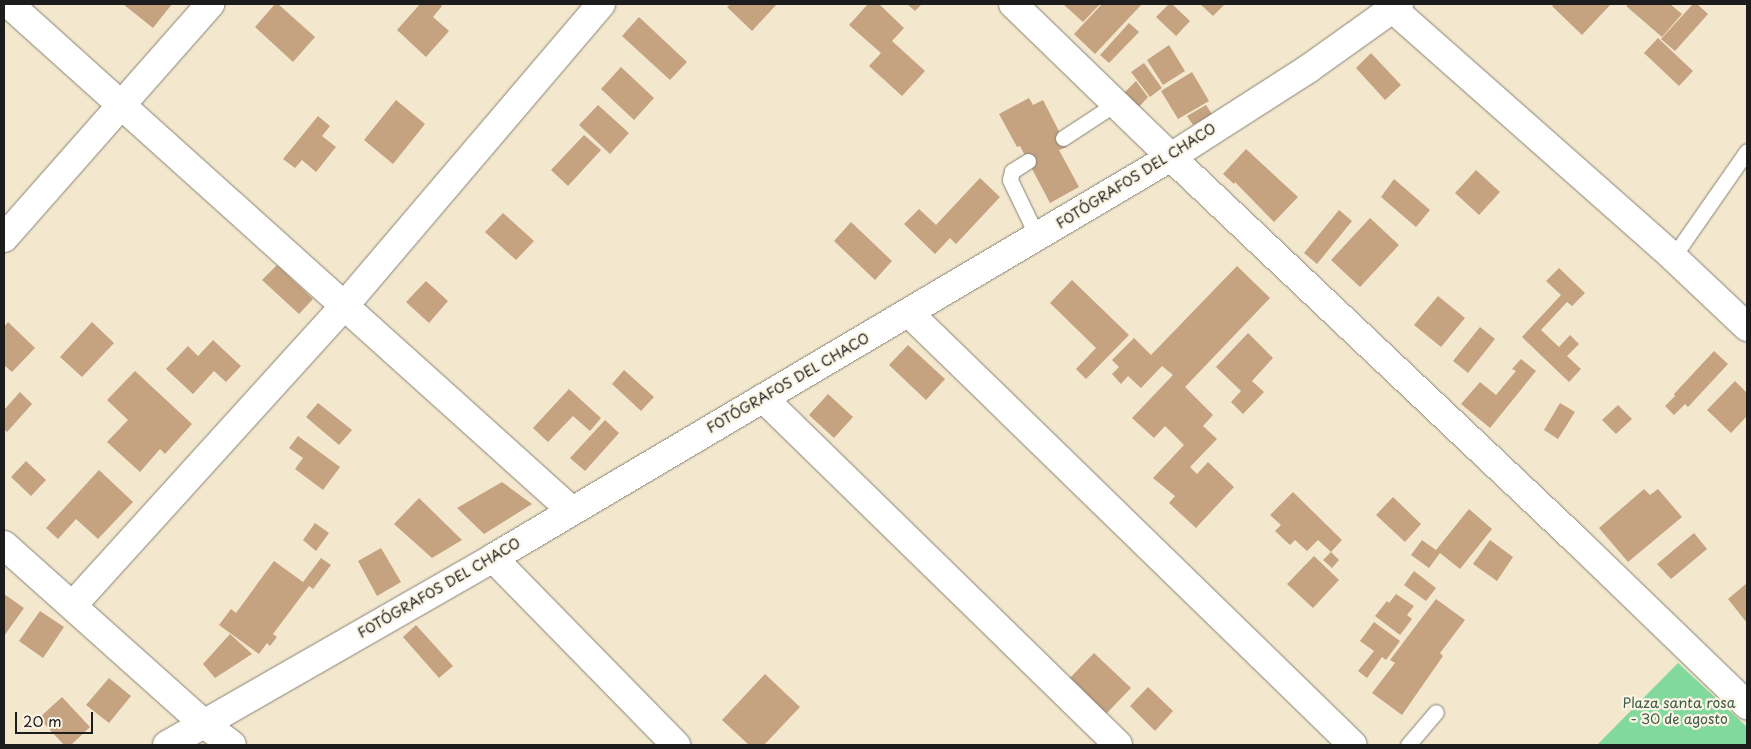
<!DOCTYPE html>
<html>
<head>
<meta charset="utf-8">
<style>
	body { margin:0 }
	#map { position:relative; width:1751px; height:749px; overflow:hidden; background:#f3e8ce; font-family:"Playpen Sans",sans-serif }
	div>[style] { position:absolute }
	.green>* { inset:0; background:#81d99e }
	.building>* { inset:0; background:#c5a280 }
	.roads { filter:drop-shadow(0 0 1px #888275) drop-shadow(0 0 1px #888275) }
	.service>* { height:15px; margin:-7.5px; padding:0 7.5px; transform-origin:7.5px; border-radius:7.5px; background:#fff }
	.minor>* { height:28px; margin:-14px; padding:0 14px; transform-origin:14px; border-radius:14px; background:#fff }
	.tertiary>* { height:28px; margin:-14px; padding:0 14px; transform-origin:14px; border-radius:14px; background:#fff }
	span { translate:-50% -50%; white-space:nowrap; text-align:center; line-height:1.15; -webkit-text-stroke:4.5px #fcf5e5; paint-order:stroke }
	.street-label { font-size:14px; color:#1c1c1c }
	.park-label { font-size:14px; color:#3f5e4a }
	.frame { position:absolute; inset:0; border:5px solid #1c1c1c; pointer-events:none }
	.scale { position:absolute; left:15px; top:712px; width:78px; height:22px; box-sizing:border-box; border:2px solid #1c1c1c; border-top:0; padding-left:6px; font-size:15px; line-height:18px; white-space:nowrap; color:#1c1c1c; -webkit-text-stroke:4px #fcf5e5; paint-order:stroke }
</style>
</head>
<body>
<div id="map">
	<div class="green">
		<div style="clip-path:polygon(1678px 663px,1747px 727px,1747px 745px,1597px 745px)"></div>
	</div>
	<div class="building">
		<div style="clip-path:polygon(123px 4px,172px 4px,153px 28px)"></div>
		<div style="clip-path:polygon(275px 4px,278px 4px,315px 37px,293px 62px,255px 27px)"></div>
		<div style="clip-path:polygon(420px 4px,440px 4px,442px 6px,433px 17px,449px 31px,426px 57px,397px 30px)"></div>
		<div style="clip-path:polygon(731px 4px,777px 4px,752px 31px,727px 7px)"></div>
		<div style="clip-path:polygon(868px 4px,879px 4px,904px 28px,892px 41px,925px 71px,902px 96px,869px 66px,881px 53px,849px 25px)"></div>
		<div style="clip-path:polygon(907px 4px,922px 4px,915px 11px)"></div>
		<div style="clip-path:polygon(1063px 4px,1100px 4px,1083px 22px)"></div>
		<div style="clip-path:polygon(1102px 4px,1142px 4px,1095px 54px,1074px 34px)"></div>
		<div style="clip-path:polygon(1169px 4px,1172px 4px,1190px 21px,1176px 36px,1156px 17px)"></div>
		<div style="clip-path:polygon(1200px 4px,1225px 4px,1213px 16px)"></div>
		<div style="clip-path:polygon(1554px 4px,1611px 4px,1582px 35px,1552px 6px)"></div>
		<div style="clip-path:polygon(1629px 4px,1670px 4px,1682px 14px,1662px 37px,1626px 6px)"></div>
		<div style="clip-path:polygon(1693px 4px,1697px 4px,1708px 14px,1675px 51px,1661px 39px)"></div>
		<div style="clip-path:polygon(639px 17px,687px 62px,670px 80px,622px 36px)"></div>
		<div style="clip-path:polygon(1129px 23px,1139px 32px,1109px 63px,1100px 55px)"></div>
		<div style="clip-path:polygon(1658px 38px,1693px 71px,1679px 86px,1644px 53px)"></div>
		<div style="clip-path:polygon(1169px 45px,1185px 71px,1163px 85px,1147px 60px)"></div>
		<div style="clip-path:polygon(1371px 53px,1401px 85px,1385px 100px,1356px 68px)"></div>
		<div style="clip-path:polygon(1144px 63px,1162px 88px,1150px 97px,1131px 72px)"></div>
		<div style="clip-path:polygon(621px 67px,654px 98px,634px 120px,601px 89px)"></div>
		<div style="clip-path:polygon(1192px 72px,1209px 101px,1178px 119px,1161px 91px)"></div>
		<div style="clip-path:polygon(1136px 81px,1148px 97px,1137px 109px,1122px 95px)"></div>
		<div style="clip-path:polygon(1029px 98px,1033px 105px,1043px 100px,1067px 147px,1059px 150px,1079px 187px,1050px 203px,1020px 146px,1017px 147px,999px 114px)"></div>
		<div style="clip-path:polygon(396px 100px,425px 124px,393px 164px,364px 140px)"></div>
		<div style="clip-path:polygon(598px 105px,629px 133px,610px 154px,579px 125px)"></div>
		<div style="clip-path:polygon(1206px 105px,1212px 114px,1193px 125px,1187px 116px)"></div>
		<div style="clip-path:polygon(318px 116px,330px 126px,322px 136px,336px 147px,316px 172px,302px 160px,295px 168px,283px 159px)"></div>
		<div style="clip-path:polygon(584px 135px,601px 150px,568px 186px,551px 170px)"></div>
		<div style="clip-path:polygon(1246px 149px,1298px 197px,1274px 222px,1235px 182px,1234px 184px,1223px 174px)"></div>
		<div style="clip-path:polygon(1476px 170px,1500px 192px,1479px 215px,1455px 193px)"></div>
		<div style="clip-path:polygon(980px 178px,1000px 197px,956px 244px,950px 238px,935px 254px,904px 224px,919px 209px,936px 225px)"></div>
		<div style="clip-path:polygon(1394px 179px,1430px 210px,1416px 227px,1381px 197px)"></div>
		<div style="clip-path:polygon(1339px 210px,1352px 221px,1317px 264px,1304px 253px)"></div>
		<div style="clip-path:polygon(503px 213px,534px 241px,516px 260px,485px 232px)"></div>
		<div style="clip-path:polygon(1370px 218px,1399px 245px,1360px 287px,1331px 260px)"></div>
		<div style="clip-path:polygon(851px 222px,892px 261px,875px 280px,834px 241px)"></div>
		<div style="clip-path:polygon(277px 265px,313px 299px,299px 314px,262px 280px)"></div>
		<div style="clip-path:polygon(1237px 266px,1270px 298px,1185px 387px,1213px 415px,1203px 426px,1217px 439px,1190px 467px,1197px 474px,1208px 462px,1234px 487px,1196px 528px,1169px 503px,1175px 496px,1153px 478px,1184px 445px,1165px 426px,1154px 438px,1132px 418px,1173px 375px,1162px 366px,1141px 388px,1128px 376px,1121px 384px,1112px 374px,1119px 367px,1112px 360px,1134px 338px,1151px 355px)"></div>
		<div style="clip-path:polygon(1559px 268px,1585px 293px,1572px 306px,1567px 302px,1541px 330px,1559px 347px,1570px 335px,1579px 344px,1567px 356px,1581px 369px,1569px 382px,1522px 337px,1561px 295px,1546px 281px)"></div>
		<div style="clip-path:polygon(1072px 280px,1129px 335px,1086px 379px,1076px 369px,1096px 348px,1050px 303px)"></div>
		<div style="clip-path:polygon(426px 281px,448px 301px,429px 323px,406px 302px)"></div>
		<div style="clip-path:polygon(1438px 296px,1465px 318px,1441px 347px,1414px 325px)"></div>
		<div style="clip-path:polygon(8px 322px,35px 348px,12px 372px,4px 365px,4px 327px)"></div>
		<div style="clip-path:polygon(92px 322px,114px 343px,82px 377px,60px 357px)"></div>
		<div style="clip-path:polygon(1480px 327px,1495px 339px,1468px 373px,1453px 361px)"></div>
		<div style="clip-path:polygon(1248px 333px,1273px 358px,1252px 381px,1264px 392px,1243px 414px,1231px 402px,1241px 391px,1216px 367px)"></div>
		<div style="clip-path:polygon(213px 340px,241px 366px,226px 382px,214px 371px,193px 394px,166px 369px,188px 346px,198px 356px)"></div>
		<div style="clip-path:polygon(908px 345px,945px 379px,926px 400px,889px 365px)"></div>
		<div style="clip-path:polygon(1714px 351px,1728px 364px,1688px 407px,1685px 404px,1674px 415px,1665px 406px,1675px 396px,1674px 394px)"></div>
		<div style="clip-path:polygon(1521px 359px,1536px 371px,1490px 428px,1461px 404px,1480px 382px,1496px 395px,1516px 371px,1512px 369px)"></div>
		<div style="clip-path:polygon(624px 370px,654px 397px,641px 411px,612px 384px)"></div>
		<div style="clip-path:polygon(135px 371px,192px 424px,165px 454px,160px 449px,140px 472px,107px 442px,128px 420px,107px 400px)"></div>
		<div style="clip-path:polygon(1735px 381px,1747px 393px,1747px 416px,1731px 433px,1707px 410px)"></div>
		<div style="clip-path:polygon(569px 389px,601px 418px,590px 431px,573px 416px,548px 442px,533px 428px)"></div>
		<div style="clip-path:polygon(20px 392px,32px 404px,7px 432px,4px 429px,4px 410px)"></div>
		<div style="clip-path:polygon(828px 394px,853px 417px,834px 438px,809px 415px)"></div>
		<div style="clip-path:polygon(318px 403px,352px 430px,339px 445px,306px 417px)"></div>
		<div style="clip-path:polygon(1560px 403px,1575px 412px,1558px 439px,1544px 430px)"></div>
		<div style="clip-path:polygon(1618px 405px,1632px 419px,1616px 434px,1602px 420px)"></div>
		<div style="clip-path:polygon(605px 420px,619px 433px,585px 471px,570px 458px)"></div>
		<div style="clip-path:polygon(298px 436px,340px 467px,323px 490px,295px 469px,303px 458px,289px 448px)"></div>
		<div style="clip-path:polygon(26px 461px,46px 480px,31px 496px,11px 477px)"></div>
		<div style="clip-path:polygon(99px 470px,133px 502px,98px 539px,76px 519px,58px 539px,46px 528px)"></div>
		<div style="clip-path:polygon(502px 482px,532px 504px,484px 534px,457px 508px)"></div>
		<div style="clip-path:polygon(1644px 489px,1650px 495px,1658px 489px,1682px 517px,1628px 562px,1599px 528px)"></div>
		<div style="clip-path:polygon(1293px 492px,1342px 540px,1331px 552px,1339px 560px,1332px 568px,1323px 560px,1331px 552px,1318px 540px,1307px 551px,1295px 540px,1290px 545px,1275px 531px,1281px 525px,1270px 515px)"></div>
		<div style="clip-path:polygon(1393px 497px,1421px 524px,1405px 542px,1376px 515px)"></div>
		<div style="clip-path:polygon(419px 498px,462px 540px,432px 558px,394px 524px)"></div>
		<div style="clip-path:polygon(1469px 509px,1492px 529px,1460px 569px,1440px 553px,1429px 568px,1411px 555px,1422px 540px,1436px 550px)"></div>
		<div style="clip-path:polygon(315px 523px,329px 533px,316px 551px,303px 540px)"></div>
		<div style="clip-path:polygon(1694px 533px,1707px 549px,1671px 579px,1657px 564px)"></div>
		<div style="clip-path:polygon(1490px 540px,1513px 557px,1497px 581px,1473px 564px)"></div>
		<div style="clip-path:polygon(381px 548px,401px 582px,377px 596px,358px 561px)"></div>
		<div style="clip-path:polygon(1314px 556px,1339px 580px,1313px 608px,1287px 584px)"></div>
		<div style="clip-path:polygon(321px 558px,331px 565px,313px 589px,309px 586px,273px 634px,277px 637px,270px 646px,267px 643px,259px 654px,219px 625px,231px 609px,236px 613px,274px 561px,303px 582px)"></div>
		<div style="clip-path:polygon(1414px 571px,1436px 588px,1426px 601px,1404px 585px)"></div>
		<div style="clip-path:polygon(1747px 583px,1747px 623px,1728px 599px)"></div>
		<div style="clip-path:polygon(4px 594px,24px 608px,4px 636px)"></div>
		<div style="clip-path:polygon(1396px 594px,1414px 606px,1407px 615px,1412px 619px,1400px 635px,1375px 616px,1387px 601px,1389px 603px)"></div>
		<div style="clip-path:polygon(1436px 599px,1465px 620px,1440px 653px,1443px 656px,1402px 715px,1372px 693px,1395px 663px,1390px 660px)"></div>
		<div style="clip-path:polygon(40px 611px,64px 627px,43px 658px,19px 641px)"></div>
		<div style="clip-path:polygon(1374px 622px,1400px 641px,1386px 660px,1382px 657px,1367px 678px,1358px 671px,1374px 651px,1360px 641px)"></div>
		<div style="clip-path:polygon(416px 625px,453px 666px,439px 678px,403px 637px)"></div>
		<div style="clip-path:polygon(230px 634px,252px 654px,215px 678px,203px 664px)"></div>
		<div style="clip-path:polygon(1094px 653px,1131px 688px,1105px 715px,1068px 680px)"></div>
		<div style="clip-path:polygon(765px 674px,800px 707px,764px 745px,749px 745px,722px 720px)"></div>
		<div style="clip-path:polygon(109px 678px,131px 696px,109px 723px,86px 705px)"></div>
		<div style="clip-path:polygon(1148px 687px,1173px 711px,1155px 731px,1130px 706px)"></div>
		<div style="clip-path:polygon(62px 697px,90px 727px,71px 745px,64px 745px,39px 718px)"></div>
	</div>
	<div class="roads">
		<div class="service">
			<div style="left:1063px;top:138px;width:62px;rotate:-33.2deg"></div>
			<div style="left:1028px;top:161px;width:19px;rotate:148deg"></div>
			<div style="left:1012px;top:171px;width:9px;rotate:103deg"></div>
			<div style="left:1010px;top:180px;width:62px;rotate:64.3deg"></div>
			<div style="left:1673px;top:257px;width:129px;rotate:-55.1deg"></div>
			<div style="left:1408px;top:745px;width:43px;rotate:-49.7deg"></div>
		</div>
		<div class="minor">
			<div style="left:9px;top:4px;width:756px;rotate:42deg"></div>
			<div style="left:1013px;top:4px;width:220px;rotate:44.1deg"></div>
			<div style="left:1171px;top:157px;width:557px;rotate:43.4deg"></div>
			<div style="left:1576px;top:540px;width:238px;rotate:44deg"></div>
			<div style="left:1393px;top:9px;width:374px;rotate:41.5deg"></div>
			<div style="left:1673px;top:257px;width:102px;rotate:43.4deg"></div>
			<div style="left:4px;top:238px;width:312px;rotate:-48.6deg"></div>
			<div style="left:909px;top:313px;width:619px;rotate:44.22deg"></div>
			<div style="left:763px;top:398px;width:496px;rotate:44.3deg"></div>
			<div style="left:4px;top:545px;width:267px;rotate:41.8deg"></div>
			<div style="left:203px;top:723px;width:36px;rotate:37deg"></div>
			<div style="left:493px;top:558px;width:262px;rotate:45.6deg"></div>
			<div style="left:73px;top:605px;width:405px;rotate:-47.8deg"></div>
			<div style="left:345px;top:305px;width:395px;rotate:-49.6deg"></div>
		</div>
		<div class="tertiary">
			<div style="left:167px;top:745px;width:376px;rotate:-29.8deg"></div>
			<div style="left:493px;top:558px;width:788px;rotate:-30.6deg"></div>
			<div style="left:1171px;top:157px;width:163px;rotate:-32.7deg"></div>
			<div style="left:1308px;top:69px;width:112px;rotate:-35.5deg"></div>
		</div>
	</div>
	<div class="street-label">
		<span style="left:1136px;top:176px;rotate:-32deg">FOTÓGRAFOS DEL CHACO</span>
		<span style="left:788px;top:383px;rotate:-30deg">FOTÓGRAFOS DEL CHACO</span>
		<span style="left:439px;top:588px;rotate:-30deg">FOTÓGRAFOS DEL CHACO</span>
	</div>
	<div class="park-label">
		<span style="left:1679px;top:711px">Plaza santa rosa<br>- 30 de agosto</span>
	</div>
	<div class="frame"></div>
	<div class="scale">20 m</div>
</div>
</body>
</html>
